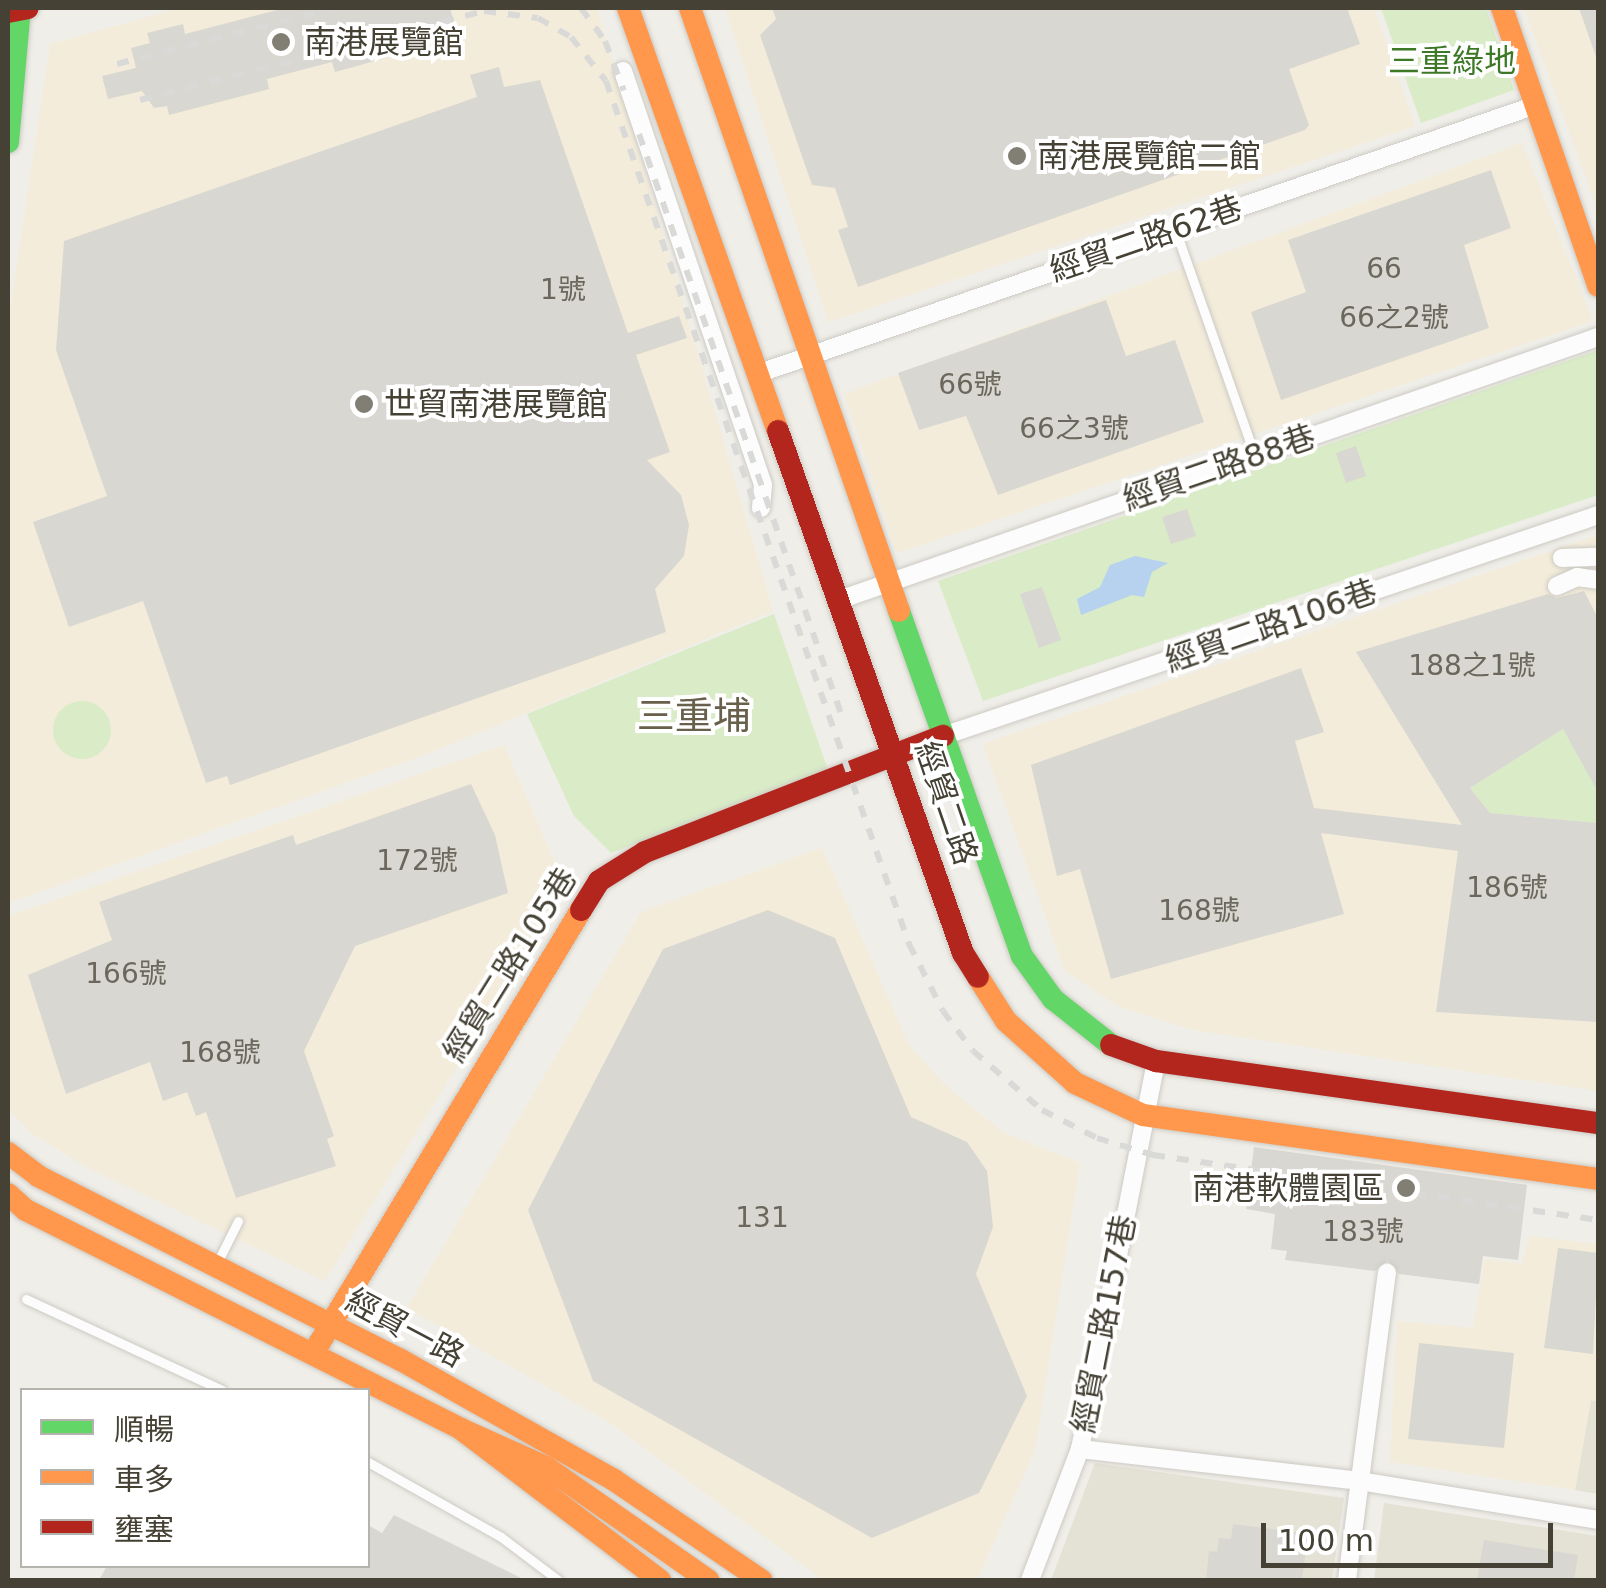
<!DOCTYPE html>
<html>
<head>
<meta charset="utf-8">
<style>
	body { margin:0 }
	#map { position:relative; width:1606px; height:1588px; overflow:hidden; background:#f0eee8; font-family:"DejaVu Sans","Noto Sans TC",sans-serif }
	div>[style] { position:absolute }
	.residential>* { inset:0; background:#e4e1d5 }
	.commercial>* { inset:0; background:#f3ecda }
	.green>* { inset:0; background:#d9ebc7 }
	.round { border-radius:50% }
	.water>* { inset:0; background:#b7d2ef }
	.building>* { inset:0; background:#d9d7d1 }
	.roads { filter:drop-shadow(0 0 2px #cccac4) drop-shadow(0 0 2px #cccac4) }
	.lane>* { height:9px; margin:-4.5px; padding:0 4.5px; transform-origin:4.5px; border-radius:4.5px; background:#fdfcfc }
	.street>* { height:18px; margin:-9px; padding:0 9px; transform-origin:9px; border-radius:9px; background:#fdfcfc }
	.fast>* { height:22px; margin:-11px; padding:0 11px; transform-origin:11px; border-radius:11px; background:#63d668 }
	.slow>* { height:22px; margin:-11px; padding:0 11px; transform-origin:11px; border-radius:11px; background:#ff974d }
	.jam>* { height:22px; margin:-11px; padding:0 11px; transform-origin:11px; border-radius:11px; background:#b3261e }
	.rail>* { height:6px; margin-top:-3px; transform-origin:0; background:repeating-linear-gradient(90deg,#d9d9d8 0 12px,transparent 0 24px) }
	.dots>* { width:28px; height:28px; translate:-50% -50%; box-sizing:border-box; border:5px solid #fff; border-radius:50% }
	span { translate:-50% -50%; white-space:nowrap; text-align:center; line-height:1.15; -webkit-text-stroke:8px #fff; paint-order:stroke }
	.number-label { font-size:28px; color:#6b675c }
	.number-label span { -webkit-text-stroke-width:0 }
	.poi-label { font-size:32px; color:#454134 }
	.left { translate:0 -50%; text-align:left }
	.right { translate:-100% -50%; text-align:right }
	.park-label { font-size:32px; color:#3c7826 }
	.street-label { font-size:32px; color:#454134 }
	.quarter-label { font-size:38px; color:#68604b }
	.frame { position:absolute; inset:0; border:10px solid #454134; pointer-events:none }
	.legend { position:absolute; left:20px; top:1388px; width:350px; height:180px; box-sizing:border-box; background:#fff; border:2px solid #b5b3ae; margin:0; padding:12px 18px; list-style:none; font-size:30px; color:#454134 }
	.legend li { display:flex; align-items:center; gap:20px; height:50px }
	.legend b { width:50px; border:2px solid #b5b3ae }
	.scale { position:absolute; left:1261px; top:1523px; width:292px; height:45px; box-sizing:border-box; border:5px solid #454134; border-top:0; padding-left:12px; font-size:30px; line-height:35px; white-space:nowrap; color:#454134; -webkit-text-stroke:8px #fff; paint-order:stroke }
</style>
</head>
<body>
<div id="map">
	<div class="residential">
		<div style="clip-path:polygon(1591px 1400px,1598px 1401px,1598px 1494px,1575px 1490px)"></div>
		<div style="clip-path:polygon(1095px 1463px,1344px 1498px,1332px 1580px,1051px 1580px)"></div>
		<div style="clip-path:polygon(1384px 1503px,1598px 1536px,1598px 1580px,1374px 1580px)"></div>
	</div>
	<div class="commercial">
		<div style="clip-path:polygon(180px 8px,597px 8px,773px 611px,427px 754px,8px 903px,8px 324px,50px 44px)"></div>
		<div style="clip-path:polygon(725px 8px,1374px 8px,1415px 126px,828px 322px)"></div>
		<div style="clip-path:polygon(1524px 8px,1598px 8px,1598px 211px)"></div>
		<div style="clip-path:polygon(1522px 143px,1593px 321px,897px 553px,844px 394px)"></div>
		<div style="clip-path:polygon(1598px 535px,1598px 1091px,1193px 1030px,1118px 1006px,1065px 971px,983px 744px)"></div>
		<div style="clip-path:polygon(504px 745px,566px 889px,325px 1281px,90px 1169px,32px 1134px,8px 1108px,8px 916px)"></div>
		<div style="clip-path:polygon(822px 848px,909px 1045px,943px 1083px,1004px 1133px,1080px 1163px,1035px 1450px,977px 1580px,823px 1580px,609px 1422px,407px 1308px,641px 912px)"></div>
		<div style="clip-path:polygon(1529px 1236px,1598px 1244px,1598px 1401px,1591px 1400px,1575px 1490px,1390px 1462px,1397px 1321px,1473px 1328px,1485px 1259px,1522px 1264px)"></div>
	</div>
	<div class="green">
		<div style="clip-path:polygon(1381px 8px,1486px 8px,1514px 90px,1421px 123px)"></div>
		<div style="clip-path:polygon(1598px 350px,1598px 495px,983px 701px,938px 581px)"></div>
		<div style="clip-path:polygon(774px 614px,828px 770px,611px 853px,574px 816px,527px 714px)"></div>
		<div class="round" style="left:53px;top:701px;width:58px;height:58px"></div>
		<div style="clip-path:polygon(1563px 729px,1598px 789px,1598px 823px,1490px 813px,1470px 788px)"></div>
	</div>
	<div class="water">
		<div style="clip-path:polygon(1135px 556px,1168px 563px,1152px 572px,1144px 597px,1132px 595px,1081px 615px,1077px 599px,1100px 587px,1110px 565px)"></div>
	</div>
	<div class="building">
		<div style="clip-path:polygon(285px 8px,450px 8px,456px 29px,411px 42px,404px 53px,335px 72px,332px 62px,267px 79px,269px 89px,169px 115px,167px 106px,154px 108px,142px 91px,108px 99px,102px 76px,136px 68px,131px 48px,150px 43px,147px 33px,183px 24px,185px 34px)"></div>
		<div style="clip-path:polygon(772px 8px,1347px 8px,1360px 44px,1289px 69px,1309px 125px,1305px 130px,858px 287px,838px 230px,848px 227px,835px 188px,812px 185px,760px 35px,776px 19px)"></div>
		<div style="clip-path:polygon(1579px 8px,1598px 8px,1598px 57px,1596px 57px)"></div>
		<div style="clip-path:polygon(499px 67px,504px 87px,540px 80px,628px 333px,679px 316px,687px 338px,636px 355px,670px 452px,647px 460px,681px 495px,689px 525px,684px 556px,655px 589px,666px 632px,230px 785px,227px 776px,206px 783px,143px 601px,69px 627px,33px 522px,107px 496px,56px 350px,64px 241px,477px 97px,470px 75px)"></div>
		<div style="clip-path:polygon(1491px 170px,1511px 228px,1464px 245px,1489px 328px,1281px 400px,1251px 312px,1306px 292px,1288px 240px)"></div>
		<div style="clip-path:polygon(1106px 300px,1126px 356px,1175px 340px,1204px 422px,998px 495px,966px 416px,919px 430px,898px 373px)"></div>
		<div style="clip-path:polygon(1356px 446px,1366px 476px,1346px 483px,1336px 453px)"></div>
		<div style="clip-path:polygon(1187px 509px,1196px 536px,1171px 544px,1162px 517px)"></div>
		<div style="clip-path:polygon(1042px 587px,1061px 640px,1039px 648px,1020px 594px)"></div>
		<div style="clip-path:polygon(1584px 591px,1598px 618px,1598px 792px,1563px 729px,1470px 788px,1490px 813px,1598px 823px,1598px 1022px,1436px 1012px,1458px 851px,1321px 833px,1344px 914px,1111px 979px,1080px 869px,1057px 876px,1031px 765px,1301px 668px,1324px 732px,1295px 741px,1314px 808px,1462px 825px,1356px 652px,1548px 594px,1557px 598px)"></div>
		<div style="clip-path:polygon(471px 784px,495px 835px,508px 893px,355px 946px,304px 1051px,334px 1136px,327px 1139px,336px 1166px,236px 1198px,206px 1112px,196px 1116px,187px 1092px,163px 1101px,150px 1062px,66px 1094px,28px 975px,112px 940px,99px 902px,293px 835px,296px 845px)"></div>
		<div style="clip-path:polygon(768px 910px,835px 938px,911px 1117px,967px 1142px,987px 1171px,993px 1227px,976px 1274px,1027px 1396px,979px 1493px,872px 1538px,593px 1381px,528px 1210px,663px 949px)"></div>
		<div style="clip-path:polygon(1254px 1147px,1527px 1185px,1518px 1260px,1483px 1256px,1479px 1284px,1399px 1274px,1388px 1261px,1375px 1271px,1285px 1260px,1287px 1251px,1271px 1249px,1275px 1214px,1246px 1209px)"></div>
		<div style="clip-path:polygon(1558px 1248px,1598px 1253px,1593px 1354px,1544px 1348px)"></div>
		<div style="clip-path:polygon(1419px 1343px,1514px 1353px,1504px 1448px,1408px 1439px)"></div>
		<div style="clip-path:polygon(394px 1515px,525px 1580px,99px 1580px,107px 1566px,368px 1566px,368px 1525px,382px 1533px)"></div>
		<div style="clip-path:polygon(1233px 1524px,1296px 1532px,1295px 1548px,1306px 1549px,1302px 1580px,1206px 1580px,1209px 1551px,1217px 1552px,1219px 1538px,1231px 1539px)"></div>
		<div style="clip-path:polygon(1484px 1540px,1578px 1555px,1574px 1580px,1477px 1580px)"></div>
	</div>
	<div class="roads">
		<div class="lane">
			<div style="left:1175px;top:229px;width:241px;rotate:70.6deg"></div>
			<div style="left:217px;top:1263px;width:47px;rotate:-63.4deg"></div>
			<div style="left:26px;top:1299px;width:216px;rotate:24.9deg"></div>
			<div style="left:368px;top:1462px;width:153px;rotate:29.4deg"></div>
			<div style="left:501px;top:1537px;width:71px;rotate:37deg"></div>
		</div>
		<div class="street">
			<div style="left:623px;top:71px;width:437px;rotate:71.3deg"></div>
			<div style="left:763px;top:485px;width:23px;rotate:95deg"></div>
			<div style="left:757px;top:374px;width:824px;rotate:-19.05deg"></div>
			<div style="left:1562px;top:558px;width:36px;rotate:-2deg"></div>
			<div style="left:1557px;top:586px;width:22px;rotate:-24deg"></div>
			<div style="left:1577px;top:577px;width:21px;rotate:8deg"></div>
			<div style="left:839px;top:600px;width:803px;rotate:-19.11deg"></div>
			<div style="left:943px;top:736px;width:691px;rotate:-18.64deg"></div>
			<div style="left:1080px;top:1449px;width:282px;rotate:6.5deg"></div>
			<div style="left:1360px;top:1481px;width:241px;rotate:9.3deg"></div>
			<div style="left:1030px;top:1580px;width:140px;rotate:-69.1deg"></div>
			<div style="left:1080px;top:1449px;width:395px;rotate:-78.9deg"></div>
			<div style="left:1347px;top:1580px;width:310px;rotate:-82.6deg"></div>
		</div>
		<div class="fast">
			<div style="left:8px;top:142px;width:135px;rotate:-84.9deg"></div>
			<div style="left:899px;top:611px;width:366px;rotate:70.4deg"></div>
			<div style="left:1022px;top:956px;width:53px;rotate:54.2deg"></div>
			<div style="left:1053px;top:999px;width:74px;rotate:38.4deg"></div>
		</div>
		<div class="slow">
			<div style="left:628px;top:8px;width:449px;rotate:70.5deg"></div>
			<div style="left:690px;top:8px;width:638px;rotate:70.88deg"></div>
			<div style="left:1502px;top:8px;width:294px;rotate:70.9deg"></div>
			<div style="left:978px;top:977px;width:52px;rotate:57.5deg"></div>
			<div style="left:1006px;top:1021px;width:93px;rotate:41.9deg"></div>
			<div style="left:1075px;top:1083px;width:75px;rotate:25.2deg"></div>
			<div style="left:1143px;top:1115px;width:459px;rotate:8deg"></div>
			<div style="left:8px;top:1153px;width:38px;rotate:37deg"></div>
			<div style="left:38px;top:1176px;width:407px;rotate:26.9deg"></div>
			<div style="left:401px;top:1360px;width:244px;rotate:29.4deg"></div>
			<div style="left:614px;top:1480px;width:178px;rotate:34.2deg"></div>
			<div style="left:8px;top:1194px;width:24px;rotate:42deg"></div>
			<div style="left:26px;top:1210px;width:487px;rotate:26.7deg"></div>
			<div style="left:461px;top:1429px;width:250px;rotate:37.2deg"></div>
			<div style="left:314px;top:1352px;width:516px;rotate:-58.86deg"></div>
			<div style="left:461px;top:1429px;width:93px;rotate:24.1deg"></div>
			<div style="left:546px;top:1467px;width:198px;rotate:34.9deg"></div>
		</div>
		<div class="jam">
			<div style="left:8px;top:12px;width:20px;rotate:-11deg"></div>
			<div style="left:778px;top:431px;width:554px;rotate:70.49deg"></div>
			<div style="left:963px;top:953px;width:28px;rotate:58deg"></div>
			<div style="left:581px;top:910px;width:34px;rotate:-58deg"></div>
			<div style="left:599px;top:881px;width:54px;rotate:-32.2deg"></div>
			<div style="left:645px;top:852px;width:320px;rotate:-21.3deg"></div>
			<div style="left:1111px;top:1045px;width:48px;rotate:19.6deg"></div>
			<div style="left:1156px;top:1061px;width:446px;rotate:8deg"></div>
		</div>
	</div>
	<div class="rail">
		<div style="left:581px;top:8px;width:41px;rotate:54deg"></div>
		<div style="left:605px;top:41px;width:53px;rotate:69.2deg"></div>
		<div style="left:117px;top:64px;width:223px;rotate:-14.5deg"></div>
		<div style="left:140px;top:100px;width:355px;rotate:-14.5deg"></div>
		<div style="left:484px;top:11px;width:54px;rotate:7.4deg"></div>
		<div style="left:538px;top:18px;width:38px;rotate:30deg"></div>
		<div style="left:571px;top:37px;width:56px;rotate:51.5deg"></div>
		<div style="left:606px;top:81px;width:915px;rotate:70.65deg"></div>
		<div style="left:909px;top:944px;width:75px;rotate:63.1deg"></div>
		<div style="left:943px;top:1011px;width:50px;rotate:53.1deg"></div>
		<div style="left:973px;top:1051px;width:91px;rotate:40.5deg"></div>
		<div style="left:1042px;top:1110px;width:62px;rotate:27deg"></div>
		<div style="left:1097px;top:1138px;width:59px;rotate:16.9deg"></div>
		<div style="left:1153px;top:1155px;width:450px;rotate:8.3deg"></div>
		<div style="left:639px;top:134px;width:620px;rotate:70.78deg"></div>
	</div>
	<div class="dots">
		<div style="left:281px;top:42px;background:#817e73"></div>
		<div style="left:1017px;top:156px;background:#817e73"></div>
		<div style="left:364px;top:404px;background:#817e73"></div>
		<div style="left:1406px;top:1188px;background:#817e73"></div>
	</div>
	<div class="number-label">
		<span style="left:1384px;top:269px">66</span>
		<span style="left:563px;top:290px">1號</span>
		<span style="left:1394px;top:318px">66之2號</span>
		<span style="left:970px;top:385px">66號</span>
		<span style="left:1074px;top:429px">66之3號</span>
		<span style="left:1472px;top:666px">188之1號</span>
		<span style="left:417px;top:861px">172號</span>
		<span style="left:1507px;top:888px">186號</span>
		<span style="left:1199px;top:911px">168號</span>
		<span style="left:126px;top:974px">166號</span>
		<span style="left:220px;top:1053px">168號</span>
		<span style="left:762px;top:1218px">131</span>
		<span style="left:1363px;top:1232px">183號</span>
	</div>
	<div class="poi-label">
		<span class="left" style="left:304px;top:42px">南港展覽館</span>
		<span class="left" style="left:1037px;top:156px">南港展覽館二館</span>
		<span class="left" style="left:384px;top:404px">世貿南港展覽館</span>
		<span class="right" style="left:1384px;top:1188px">南港軟體園區</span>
	</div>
	<div class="park-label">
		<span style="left:1452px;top:61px">三重綠地</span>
	</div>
	<div class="street-label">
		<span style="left:1146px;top:239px;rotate:-19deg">經貿二路62巷</span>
		<span style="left:1219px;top:468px;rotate:-19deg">經貿二路88巷</span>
		<span style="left:1271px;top:626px;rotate:-19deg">經貿二路106巷</span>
		<span style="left:946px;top:803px;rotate:71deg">經貿二路</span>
		<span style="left:510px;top:965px;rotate:-58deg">經貿二路105巷</span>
		<span style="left:1104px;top:1324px;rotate:-79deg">經貿二路157巷</span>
		<span style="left:405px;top:1328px;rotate:28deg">經貿一路</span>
	</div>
	<div class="quarter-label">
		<span style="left:694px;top:717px">三重埔</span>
	</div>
	<div class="frame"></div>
	<ul class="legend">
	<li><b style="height:12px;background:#63d668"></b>順暢</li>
	<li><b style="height:12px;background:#ff974d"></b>車多</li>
	<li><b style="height:12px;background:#b3261e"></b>壅塞</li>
	</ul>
	<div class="scale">100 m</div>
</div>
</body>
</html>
